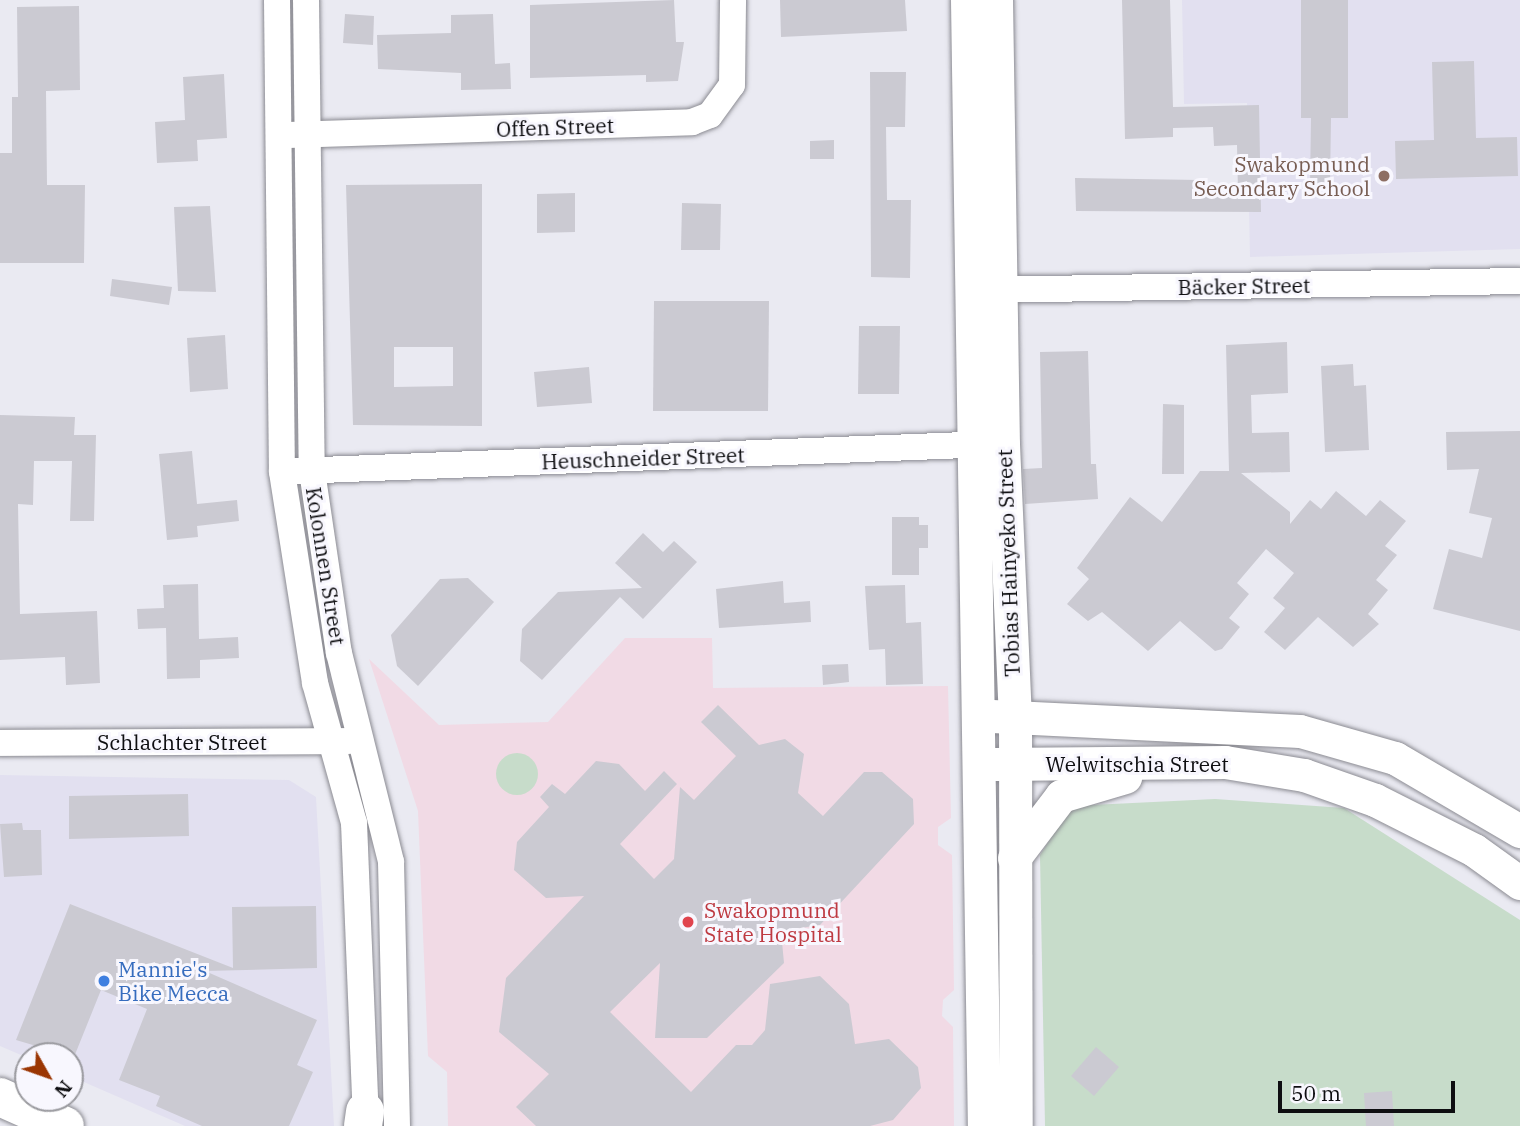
<!DOCTYPE html>
<html>
<head>
<meta charset="utf-8">
<style>
	body { margin:0 }
	#map { position:relative; width:1520px; height:1126px; overflow:hidden; background:#eaeaf2; font-family:"IBM Plex Serif",serif }
	div>[style] { position:absolute }
	.built>* { inset:0; background:#e2e0f0 }
	.medical>* { inset:0; background:#f1dae5 }
	.green>* { inset:0; background:#c7dcca }
	.round { border-radius:50% }
	.building>* { inset:0; background:#cbcad2 }
	.roads { filter:drop-shadow(0 0 2px #8b8b92) drop-shadow(0 0 2px #8b8b92) }
	.minor>* { height:26px; margin:-13px; padding:0 13px; transform-origin:13px; border-radius:13px; background:#fff }
	.tertiary>* { height:33px; margin:-16.5px; padding:0 16.5px; transform-origin:16.5px; border-radius:16.5px; background:#fff }
	.primary>* { height:38px; margin:-19px; padding:0 19px; transform-origin:19px; border-radius:19px; background:#fff }
	.dots>* { width:19px; height:19px; translate:-50% -50%; box-sizing:border-box; border:4px solid #f8f7fe; border-radius:50% }
	span { translate:-50% -50%; white-space:nowrap; text-align:center; line-height:1.15; -webkit-text-stroke:6px #f8f7fe; paint-order:stroke }
	.street-label { font-size:21px; color:#0e0e11 }
	.education-label { font-size:21px; color:#785e54 }
	.right { translate:-100% -50%; text-align:right }
	.health-label { font-size:21px; color:#be3a42 }
	.left { translate:0 -50%; text-align:left }
	.shop-label { font-size:21px; color:#366cbe }
	.north { position:absolute; left:14px; top:1042px; width:70px; height:70px; box-sizing:border-box; background:#f8f7fe; border:2px solid #9a9a9f; border-radius:50%; rotate:130deg; font-size:19px; font-weight:700; line-height:28px; text-align:center; color:#0e0e11 }
	.north::after { content:''; display:block; margin:auto; width:24px; height:32px; background:#9b3603; clip-path:polygon(50% 0,100% 100%,50% 72%,0 100%) }
	.scale { position:absolute; left:1278px; top:1081px; width:177px; height:32px; box-sizing:border-box; border:4px solid #0e0e11; border-top:0; padding-left:9px; font-size:21px; line-height:24px; white-space:nowrap; color:#0e0e11; -webkit-text-stroke:5px #f8f7fe; paint-order:stroke }
</style>
</head>
<body>
<div id="map">
	<div class="built">
		<div style="clip-path:polygon(1182px 0,1520px 0,1520px 249px,1250px 257px,1247px 103px,1184px 104px)"></div>
		<div style="clip-path:polygon(0 775px,289px 780px,316px 797px,334px 1126px,185px 1126px,70px 1076px,70px 1056px,28px 1058px,0 1046px)"></div>
	</div>
	<div class="medical">
		<div style="clip-path:polygon(625px 638px,712px 638px,713px 688px,948px 686px,951px 818px,938px 827px,938px 845px,952px 855px,954px 990px,943px 1000px,942px 1016px,953px 1027px,954px 1126px,448px 1126px,447px 1072px,428px 1056px,418px 811px,369px 659px,439px 725px,548px 722px)"></div>
	</div>
	<div class="green">
		<div class="round" style="left:496px;top:753px;width:42px;height:42px"></div>
		<div style="clip-path:polygon(1215px 799px,1344px 808px,1520px 920px,1520px 1126px,1045px 1126px,1040px 855px,1071px 806px)"></div>
	</div>
	<div class="building">
		<div style="clip-path:polygon(674px 0,676px 42px,684px 42px,678px 81px,646px 82px,646px 75px,530px 78px,530px 5px)"></div>
		<div style="clip-path:polygon(780px 0,905px 0,907px 31px,781px 37px)"></div>
		<div style="clip-path:polygon(1122px 0,1170px 0,1173px 107px,1259px 105px,1261px 212px,1076px 211px,1075px 178px,1199px 180px,1199px 194px,1238px 193px,1237px 145px,1214px 146px,1213px 127px,1173px 128px,1173px 137px,1125px 139px)"></div>
		<div style="clip-path:polygon(1301px 0,1348px 0,1348px 118px,1331px 118px,1330px 185px,1310px 185px,1311px 118px,1301px 118px)"></div>
		<div style="clip-path:polygon(79px 6px,80px 90px,46px 91px,47px 185px,85px 185px,84px 263px,0 263px,0 153px,12px 153px,12px 97px,18px 97px,17px 7px)"></div>
		<div style="clip-path:polygon(345px 14px,374px 16px,373px 45px,343px 43px)"></div>
		<div style="clip-path:polygon(493px 14px,495px 64px,510px 63px,511px 89px,461px 90px,461px 73px,378px 69px,377px 35px,451px 33px,451px 15px)"></div>
		<div style="clip-path:polygon(1474px 61px,1476px 138px,1517px 137px,1518px 176px,1396px 179px,1395px 141px,1434px 140px,1432px 62px)"></div>
		<div style="clip-path:polygon(870px 72px,906px 72px,905px 127px,886px 127px,887px 200px,911px 200px,910px 278px,871px 277px)"></div>
		<div style="clip-path:polygon(224px 74px,227px 138px,197px 140px,198px 161px,157px 163px,155px 122px,185px 120px,183px 77px)"></div>
		<div style="clip-path:polygon(834px 140px,834px 159px,810px 159px,810px 141px)"></div>
		<div style="clip-path:polygon(evenodd,482px 184px,482px 426px,353px 425px,346px 185px,482px 184px,394px 347px,453px 347px,453px 386px,394px 387px,394px 347px)"></div>
		<div style="clip-path:polygon(575px 193px,575px 232px,537px 233px,537px 194px)"></div>
		<div style="clip-path:polygon(682px 203px,721px 204px,720px 250px,681px 250px)"></div>
		<div style="clip-path:polygon(210px 206px,216px 292px,178px 291px,174px 207px)"></div>
		<div style="clip-path:polygon(112px 279px,172px 287px,169px 305px,110px 296px)"></div>
		<div style="clip-path:polygon(654px 301px,769px 301px,768px 411px,653px 411px)"></div>
		<div style="clip-path:polygon(859px 326px,900px 326px,899px 394px,858px 394px)"></div>
		<div style="clip-path:polygon(225px 335px,228px 389px,190px 392px,187px 338px)"></div>
		<div style="clip-path:polygon(1287px 342px,1288px 393px,1251px 395px,1252px 433px,1289px 432px,1290px 472px,1241px 473px,1290px 512px,1290px 524px,1310px 500px,1321px 509px,1336px 491px,1366px 516px,1380px 500px,1406px 521px,1385px 546px,1397px 555px,1376px 580px,1388px 590px,1368px 614px,1379px 624px,1353px 647px,1318px 617px,1285px 650px,1264px 632px,1285px 608px,1273px 598px,1294px 573px,1266px 549px,1237px 583px,1249px 594px,1229px 618px,1240px 627px,1222px 649px,1215px 651px,1180px 621px,1148px 651px,1102px 612px,1088px 621px,1067px 604px,1089px 579px,1077px 568px,1130px 497px,1162px 522px,1200px 471px,1229px 471px,1226px 345px)"></div>
		<div style="clip-path:polygon(1088px 351px,1091px 464px,1096px 464px,1098px 499px,1025px 504px,1023px 469px,1042px 468px,1040px 352px)"></div>
		<div style="clip-path:polygon(1353px 364px,1354px 386px,1366px 385px,1369px 450px,1325px 452px,1321px 366px)"></div>
		<div style="clip-path:polygon(589px 367px,592px 403px,537px 407px,534px 372px)"></div>
		<div style="clip-path:polygon(1163px 404px,1184px 405px,1184px 474px,1162px 474px)"></div>
		<div style="clip-path:polygon(0 415px,75px 417px,74px 435px,96px 435px,94px 521px,70px 521px,72px 461px,34px 461px,33px 505px,18px 504px,20px 614px,97px 611px,100px 683px,66px 685px,65px 657px,0 660px)"></div>
		<div style="clip-path:polygon(1520px 431px,1520px 631px,1433px 609px,1449px 549px,1482px 558px,1492px 518px,1469px 513px,1479px 469px,1447px 470px,1446px 432px)"></div>
		<div style="clip-path:polygon(192px 451px,197px 504px,237px 500px,239px 521px,197px 526px,198px 537px,167px 540px,159px 454px)"></div>
		<div style="clip-path:polygon(892px 517px,919px 517px,919px 525px,928px 525px,928px 548px,919px 548px,919px 575px,892px 575px)"></div>
		<div style="clip-path:polygon(643px 533px,663px 552px,674px 541px,697px 562px,643px 619px,620px 597px,542px 680px,520px 661px,522px 629px,558px 592px,642px 588px,615px 563px)"></div>
		<div style="clip-path:polygon(468px 578px,494px 602px,418px 686px,397px 666px,391px 635px,440px 579px)"></div>
		<div style="clip-path:polygon(783px 581px,784px 603px,810px 601px,811px 622px,719px 628px,716px 589px)"></div>
		<div style="clip-path:polygon(198px 584px,199px 639px,238px 637px,239px 658px,200px 660px,200px 678px,167px 679px,166px 628px,138px 629px,137px 609px,164px 608px,163px 585px)"></div>
		<div style="clip-path:polygon(905px 585px,906px 623px,921px 622px,923px 684px,886px 685px,885px 649px,869px 650px,865px 586px)"></div>
		<div style="clip-path:polygon(848px 664px,849px 682px,823px 685px,822px 665px)"></div>
		<div style="clip-path:polygon(718px 705px,759px 745px,785px 739px,804px 754px,798px 793px,823px 816px,864px 772px,882px 772px,913px 799px,914px 824px,820px 925px,781px 931px,784px 963px,707px 1038px,655px 1038px,660px 963px,610px 1012px,691px 1092px,736px 1045px,752px 1045px,765px 1030px,770px 984px,820px 976px,849px 1004px,855px 1044px,889px 1039px,918px 1067px,921px 1088px,893px 1120px,870px 1126px,536px 1126px,516px 1107px,549px 1074px,499px 1032px,506px 978px,584px 896px,546px 898px,514px 870px,517px 842px,549px 807px,540px 797px,552px 784px,565px 794px,596px 761px,619px 764px,645px 791px,664px 771px,677px 784px,620px 844px,654px 879px,674px 859px,680px 787px,694px 800px,736px 756px,701px 722px)"></div>
		<div style="clip-path:polygon(188px 794px,189px 836px,69px 839px,69px 796px)"></div>
		<div style="clip-path:polygon(22px 823px,23px 830px,41px 830px,42px 875px,4px 877px,0 824px)"></div>
		<div style="clip-path:polygon(70px 904px,233px 968px,232px 907px,316px 906px,317px 968px,205px 971px,317px 1020px,297px 1065px,313px 1072px,289px 1126px,202px 1126px,156px 1106px,160px 1096px,119px 1080px,147px 1009px,101px 990px,72px 1062px,70px 1056px,16px 1040px)"></div>
		<div style="clip-path:polygon(1096px 1047px,1119px 1067px,1094px 1096px,1071px 1076px)"></div>
		<div style="clip-path:polygon(1392px 1091px,1394px 1126px,1366px 1126px,1364px 1093px)"></div>
	</div>
	<div class="roads">
		<div class="minor">
			<div style="left:277px;top:0;width:472px;rotate:89.4deg"></div>
			<div style="left:282px;top:472px;width:214px;rotate:81.1deg"></div>
			<div style="left:315px;top:683px;width:145px;rotate:74.4deg"></div>
			<div style="left:354px;top:823px;width:303px;rotate:87.7deg"></div>
			<div style="left:306px;top:0;width:471px;rotate:89.3deg"></div>
			<div style="left:312px;top:471px;width:184px;rotate:81.6deg"></div>
			<div style="left:339px;top:653px;width:215px;rotate:76deg"></div>
			<div style="left:391px;top:862px;width:264px;rotate:88.7deg"></div>
			<div style="left:288px;top:135px;width:404px;rotate:-1.8deg"></div>
			<div style="left:692px;top:122px;width:19px;rotate:-21deg"></div>
			<div style="left:710px;top:115px;width:37px;rotate:-54deg"></div>
			<div style="left:732px;top:85px;width:85px;rotate:-89.3deg"></div>
			<div style="left:983px;top:290px;width:537px;rotate:-0.96deg"></div>
			<div style="left:295px;top:471px;width:697px;rotate:-2.22deg"></div>
			<div style="left:0;top:743px;width:348px;rotate:-0.3deg"></div>
		</div>
		<div class="tertiary">
			<div style="left:967px;top:0;width:1126px;rotate:89.14deg"></div>
			<div style="left:996px;top:0;width:444px;rotate:89.1deg"></div>
			<div style="left:1003px;top:444px;width:272px;rotate:87.5deg"></div>
			<div style="left:1015px;top:716px;width:410px;rotate:89.9deg"></div>
			<div style="left:992px;top:716px;width:308px;rotate:2.8deg"></div>
			<div style="left:1300px;top:731px;width:99px;rotate:15.9deg"></div>
			<div style="left:1395px;top:758px;width:145px;rotate:30.3deg"></div>
			<div style="left:994px;top:764px;width:231px;rotate:-0.5deg"></div>
			<div style="left:1225px;top:762px;width:80px;rotate:9.3deg"></div>
			<div style="left:1304px;top:775px;width:75px;rotate:19.4deg"></div>
			<div style="left:1375px;top:800px;width:111px;rotate:26.8deg"></div>
			<div style="left:1474px;top:850px;width:57px;rotate:35.7deg"></div>
			<div style="left:1014px;top:858px;width:78px;rotate:-52.8deg"></div>
			<div style="left:1061px;top:796px;width:67px;rotate:-16.5deg"></div>
		</div>
		<div class="primary">
			<div style="left:0;top:1097px;width:71px;rotate:24deg"></div>
			<div style="left:363px;top:1126px;width:15px;rotate:-82deg"></div>
		</div>
	</div>
	<div class="dots">
		<div style="left:1384px;top:176px;background:#8d6e63"></div>
		<div style="left:688px;top:922px;background:#e0444e"></div>
		<div style="left:104px;top:981px;background:#3f7fe0"></div>
	</div>
	<div class="street-label">
		<span style="left:555px;top:127px;rotate:-2deg">Offen Street</span>
		<span style="left:1244px;top:286px;rotate:-1deg">Bäcker Street</span>
		<span style="left:643px;top:458px;rotate:-2deg">Heuschneider Street</span>
		<span style="left:1008px;top:563px;rotate:-92deg">Tobias Hainyeko Street</span>
		<span style="left:326px;top:566px;rotate:81deg">Kolonnen Street</span>
		<span style="left:182px;top:742px">Schlachter Street</span>
		<span style="left:1137px;top:764px">Welwitschia Street</span>
	</div>
	<div class="education-label">
		<span class="right" style="left:1370px;top:176px">Swakopmund<br>Secondary School</span>
	</div>
	<div class="health-label">
		<span class="left" style="left:704px;top:922px">Swakopmund<br>State Hospital</span>
	</div>
	<div class="shop-label">
		<span class="left" style="left:118px;top:981px">Mannie's<br>Bike Mecca</span>
	</div>
	<div class="north">N</div>
	<div class="scale">50 m</div>
</div>
</body>
</html>
